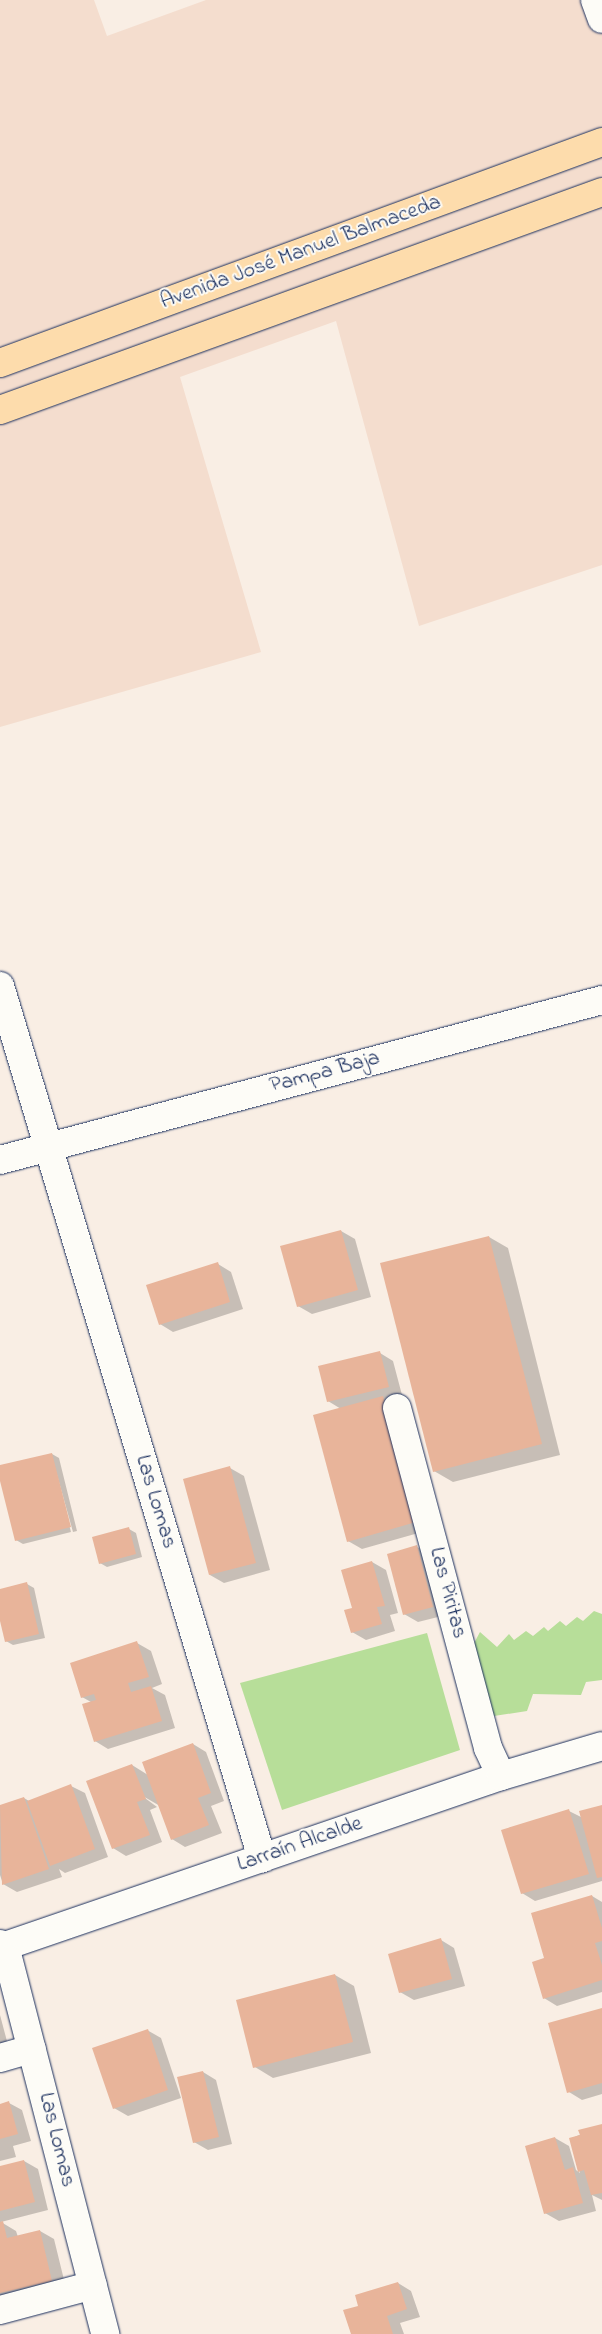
<!DOCTYPE html>
<html>
<head>
<meta charset="utf-8">
<style>
	body { margin:0 }
	#map { position:relative; width:602px; height:2334px; overflow:hidden; background:#f9eee4; font-family:"Indie Flower",sans-serif }
	div>[style] { position:absolute }
	.built>* { inset:0; background:#f4ddce }
	.green>* { inset:0; background:#b7de99 }
	.shadow>* { inset:0; background:#0003 }
	.building>* { inset:0; background:#e8b49a }
	.roads { filter:drop-shadow(0 0 1px #1b2f5e) drop-shadow(0 0 1px #1b2f5e) }
	.minor>* { height:28px; margin:-14px; padding:0 14px; transform-origin:14px; border-radius:14px; background:#fdfcf7 }
	.major>* { height:28px; margin:-14px; padding:0 14px; transform-origin:14px; border-radius:14px; background:#fddcac }
	span { translate:-50% -50%; white-space:nowrap; text-align:center; line-height:1.15; -webkit-text-stroke:4px #fdfcf7; paint-order:stroke }
	.street-label { font-size:22px; color:#1b2f5e }
</style>
</head>
<body>
<div id="map">
	<div class="built">
		<div style="clip-path:polygon(0 0,94px 0,107px 36px,206px 0,602px 0,602px 565px,419px 626px,336px 321px,180px 377px,261px 652px,0 727px)"></div>
	</div>
	<div class="green">
		<div style="clip-path:polygon(594px 1611px,602px 1614px,602px 1680px,586px 1682px,581px 1695px,533px 1694px,527px 1711px,494px 1716px,488px 1712px,472px 1647px,480px 1632px,497px 1647px,509px 1634px,514px 1640px,526px 1631px,533px 1636px,544px 1627px,548px 1631px,560px 1621px,566px 1626px,577px 1617px,583px 1621px)"></div>
		<div style="clip-path:polygon(427px 1633px,460px 1750px,282px 1810px,240px 1683px)"></div>
	</div>
	<div class="shadow">
		<div style="clip-path:polygon(341px 1231px,355px 1239px,371px 1297px,312px 1314px,298px 1306px)"></div>
		<div style="clip-path:polygon(489px 1237px,508px 1248px,560px 1455px,453px 1482px,434px 1471px)"></div>
		<div style="clip-path:polygon(218px 1264px,231px 1272px,243px 1309px,173px 1332px,160px 1324px)"></div>
		<div style="clip-path:polygon(380px 1353px,393px 1361px,402px 1395px,385px 1399px,397px 1406px,429px 1530px,362px 1549px,348px 1541px,341px 1409px,328px 1401px)"></div>
		<div style="clip-path:polygon(52px 1454px,59px 1458px,77px 1531px,73px 1532px,52px 1457px,71px 1532px,23px 1544px,16px 1540px,0 1467px)"></div>
		<div style="clip-path:polygon(230px 1468px,244px 1476px,270px 1570px,224px 1583px,210px 1575px,185px 1480px)"></div>
		<div style="clip-path:polygon(129px 1529px,136px 1533px,142px 1557px,107px 1567px,100px 1563px)"></div>
		<div style="clip-path:polygon(417px 1547px,431px 1555px,446px 1615px,418px 1622px,404px 1614px)"></div>
		<div style="clip-path:polygon(372px 1562px,386px 1570px,398px 1613px,390px 1615px,395px 1631px,366px 1640px,352px 1632px,353px 1609px)"></div>
		<div style="clip-path:polygon(27px 1584px,34px 1588px,45px 1638px,13px 1645px,6px 1641px,0 1615px,0 1590px)"></div>
		<div style="clip-path:polygon(137px 1643px,151px 1651px,162px 1684px,152px 1688px,165px 1695px,175px 1728px,108px 1749px,95px 1741px,91px 1702px,82px 1697px)"></div>
		<div style="clip-path:polygon(193px 1744px,206px 1752px,224px 1801px,211px 1806px,222px 1833px,185px 1847px,172px 1839px,160px 1806px,141px 1795px,157px 1807px,150px 1810px,162px 1842px,126px 1856px,113px 1848px,132px 1765px,148px 1775px)"></div>
		<div style="clip-path:polygon(71px 1786px,85px 1793px,108px 1857px,65px 1873px,59px 1869px,62px 1877px,17px 1892px,3px 1884px,0 1875px,0 1806px,24px 1798px,29px 1801px)"></div>
		<div style="clip-path:polygon(602px 1807px,602px 1881px,535px 1901px,522px 1893px,569px 1811px,583px 1818px)"></div>
		<div style="clip-path:polygon(592px 1896px,602px 1902px,602px 1992px,557px 2006px,544px 1998px,546px 1959px)"></div>
		<div style="clip-path:polygon(441px 1940px,454px 1948px,465px 1986px,414px 2000px,400px 1992px)"></div>
		<div style="clip-path:polygon(335px 1975px,354px 1986px,371px 2053px,273px 2078px,255px 2067px)"></div>
		<div style="clip-path:polygon(602px 2009px,602px 2094px,582px 2100px,569px 2092px)"></div>
		<div style="clip-path:polygon(0 2015px,8px 2045px,0 2047px)"></div>
		<div style="clip-path:polygon(147px 2030px,161px 2038px,181px 2098px,128px 2116px,114px 2108px)"></div>
		<div style="clip-path:polygon(203px 2072px,216px 2080px,232px 2144px,208px 2150px,194px 2142px)"></div>
		<div style="clip-path:polygon(9px 2103px,22px 2110px,31px 2141px,13px 2146px,16px 2157px,0 2161px,0 2105px)"></div>
		<div style="clip-path:polygon(602px 2125px,602px 2200px,592px 2195px,596px 2211px,559px 2221px,545px 2213px,555px 2138px,569px 2146px,576px 2170px,580px 2173px,570px 2139px)"></div>
		<div style="clip-path:polygon(24px 2161px,38px 2169px,48px 2210px,1px 2222px,16px 2231px,18px 2237px,40px 2231px,54px 2239px,66px 2288px,0 2304px,0 2167px)"></div>
		<div style="clip-path:polygon(398px 2283px,411px 2291px,420px 2317px,400px 2323px,404px 2334px,352px 2334px,359px 2307px)"></div>
	</div>
	<div class="building">
		<div style="clip-path:polygon(341px 1230px,358px 1290px,297px 1307px,280px 1246px)"></div>
		<div style="clip-path:polygon(489px 1236px,542px 1444px,433px 1472px,380px 1263px)"></div>
		<div style="clip-path:polygon(218px 1262px,230px 1302px,159px 1325px,146px 1285px)"></div>
		<div style="clip-path:polygon(380px 1351px,389px 1387px,327px 1402px,318px 1366px)"></div>
		<div style="clip-path:polygon(383px 1396px,416px 1522px,347px 1542px,313px 1415px)"></div>
		<div style="clip-path:polygon(52px 1453px,71px 1527px,15px 1541px,0 1481px,0 1465px)"></div>
		<div style="clip-path:polygon(230px 1466px,256px 1563px,209px 1575px,183px 1479px)"></div>
		<div style="clip-path:polygon(129px 1527px,136px 1554px,99px 1564px,92px 1537px)"></div>
		<div style="clip-path:polygon(417px 1545px,433px 1607px,403px 1615px,387px 1554px)"></div>
		<div style="clip-path:polygon(372px 1561px,385px 1606px,377px 1607px,382px 1624px,351px 1633px,344px 1610px,352px 1608px,341px 1570px)"></div>
		<div style="clip-path:polygon(27px 1582px,39px 1634px,5px 1642px,0 1621px,0 1589px)"></div>
		<div style="clip-path:polygon(137px 1641px,149px 1677px,128px 1683px,131px 1692px,151px 1686px,162px 1721px,94px 1742px,82px 1704px,96px 1700px,94px 1694px,81px 1698px,70px 1663px)"></div>
		<div style="clip-path:polygon(193px 1743px,211px 1793px,198px 1798px,209px 1825px,171px 1840px,142px 1762px)"></div>
		<div style="clip-path:polygon(132px 1764px,146px 1799px,137px 1802px,150px 1835px,112px 1849px,86px 1781px)"></div>
		<div style="clip-path:polygon(71px 1784px,95px 1849px,50px 1866px,27px 1801px)"></div>
		<div style="clip-path:polygon(24px 1797px,49px 1869px,2px 1885px,0 1805px)"></div>
		<div style="clip-path:polygon(602px 1805px,602px 1877px,597px 1878px,579px 1811px)"></div>
		<div style="clip-path:polygon(569px 1809px,589px 1874px,521px 1894px,501px 1830px)"></div>
		<div style="clip-path:polygon(592px 1895px,602px 1928px,602px 1941px,595px 1943px,602px 1965px,602px 1980px,543px 1999px,532px 1962px,544px 1958px,531px 1913px)"></div>
		<div style="clip-path:polygon(441px 1938px,452px 1979px,399px 1993px,388px 1954px)"></div>
		<div style="clip-path:polygon(335px 1974px,353px 2042px,253px 2068px,236px 2000px)"></div>
		<div style="clip-path:polygon(602px 2008px,602px 2083px,567px 2093px,548px 2023px)"></div>
		<div style="clip-path:polygon(148px 2029px,168px 2090px,113px 2109px,92px 2048px)"></div>
		<div style="clip-path:polygon(203px 2071px,219px 2137px,193px 2143px,177px 2077px)"></div>
		<div style="clip-path:polygon(9px 2101px,18px 2134px,0 2139px,0 2104px)"></div>
		<div style="clip-path:polygon(602px 2124px,602px 2193px,591px 2195px,584px 2170px,578px 2172px,569px 2138px,580px 2135px,578px 2130px)"></div>
		<div style="clip-path:polygon(555px 2137px,565px 2170px,573px 2167px,583px 2203px,544px 2214px,525px 2146px)"></div>
		<div style="clip-path:polygon(24px 2160px,35px 2202px,0 2211px,0 2166px)"></div>
		<div style="clip-path:polygon(3px 2221px,7px 2238px,40px 2230px,52px 2281px,0 2293px,0 2222px)"></div>
		<div style="clip-path:polygon(398px 2282px,407px 2309px,387px 2316px,393px 2334px,351px 2334px,343px 2310px,358px 2306px,355px 2295px)"></div>
	</div>
	<div class="roads">
		<div class="minor">
			<div style="left:595px;top:0;width:20px;rotate:70deg"></div>
			<div style="left:0;top:986px;width:911px;rotate:73.28deg"></div>
			<div style="left:0;top:1160px;width:623px;rotate:-14.88deg"></div>
			<div style="left:397px;top:1408px;width:352px;rotate:75deg"></div>
			<div style="left:488px;top:1748px;width:31px;rotate:65deg"></div>
			<div style="left:0;top:1944px;width:5px;rotate:22deg"></div>
			<div style="left:5px;top:1946px;width:524px;rotate:-18.92deg"></div>
			<div style="left:501px;top:1776px;width:105px;rotate:-16.5deg"></div>
			<div style="left:5px;top:1946px;width:401px;rotate:75.5deg"></div>
			<div style="left:0;top:2058px;width:33px;rotate:-16deg"></div>
			<div style="left:0;top:2310px;width:96px;rotate:-15deg"></div>
		</div>
		<div class="major">
			<div style="left:0;top:363px;width:641px;rotate:-20.16deg"></div>
			<div style="left:0;top:410px;width:640px;rotate:-19.91deg"></div>
		</div>
	</div>
	<div class="street-label">
		<span style="left:301px;top:253px;rotate:-20deg">Avenida José Manuel Balmaceda</span>
		<span style="left:325px;top:1073px;rotate:-15deg">Pampa Baja</span>
		<span style="left:155px;top:1502px;rotate:73deg">Las Lomas</span>
		<span style="left:447px;top:1593px;rotate:75deg">Las Piritas</span>
		<span style="left:300px;top:1845px;rotate:-19deg">Larraín Alcalde</span>
		<span style="left:56px;top:2140px;rotate:76deg">Las Lomas</span>
	</div>
</div>
</body>
</html>
